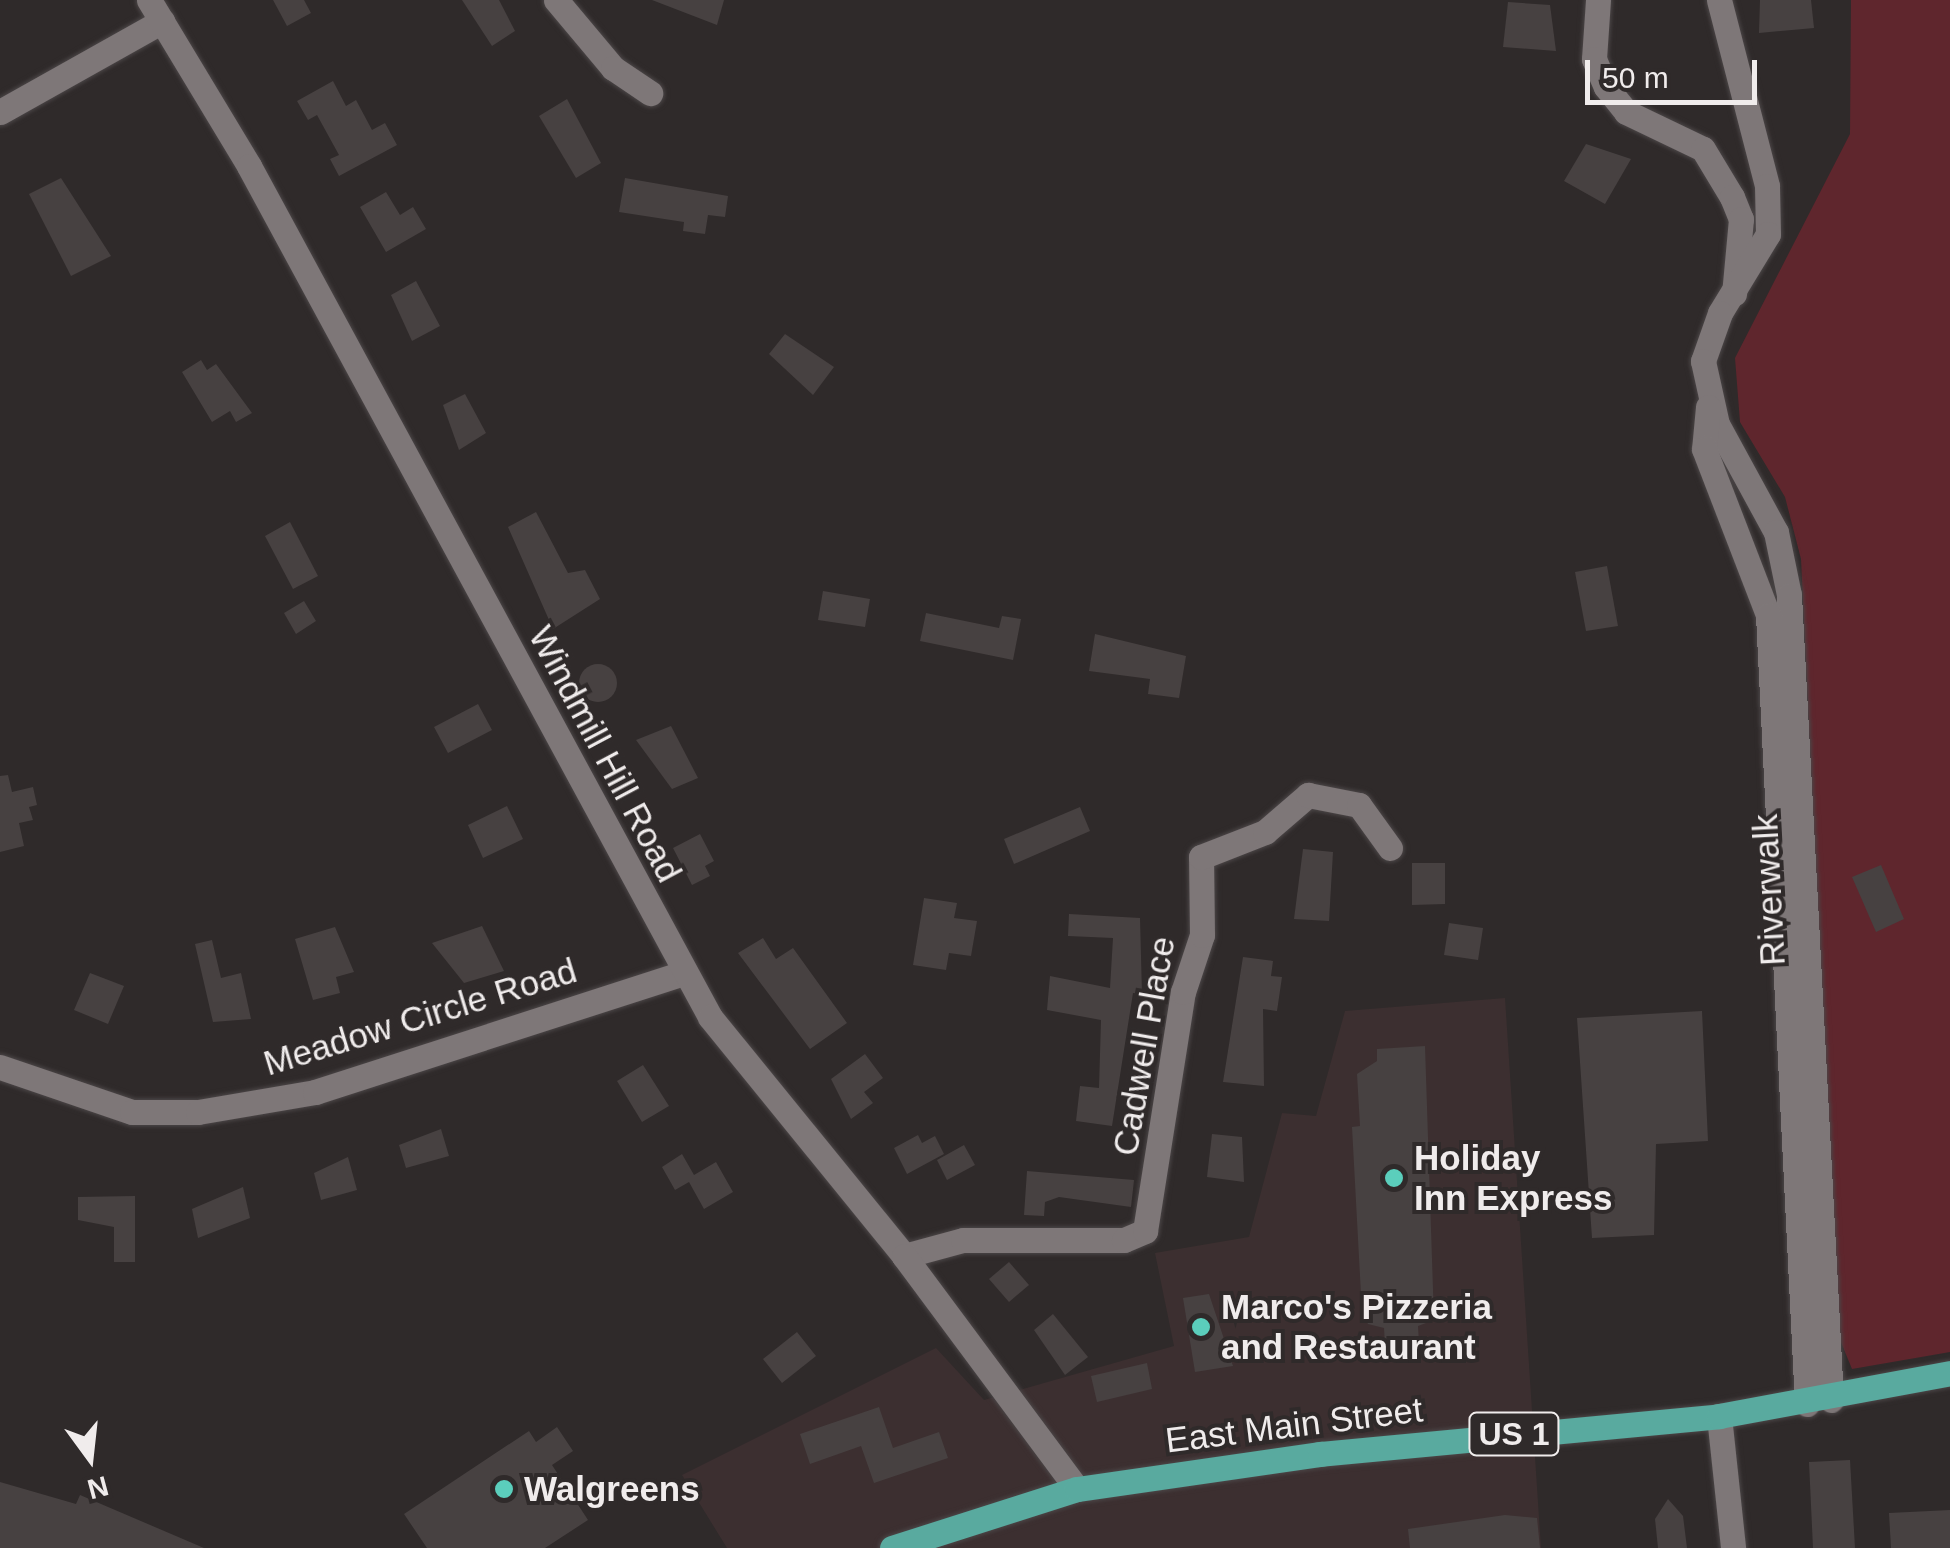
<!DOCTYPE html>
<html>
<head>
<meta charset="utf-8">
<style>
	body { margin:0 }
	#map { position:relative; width:1950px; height:1548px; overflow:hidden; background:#2f2a2a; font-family:Arial,sans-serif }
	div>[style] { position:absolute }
	.built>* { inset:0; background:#3c2f30 }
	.green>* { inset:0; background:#5f262d }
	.building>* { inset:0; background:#474141 }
	.round { border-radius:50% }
	.roads { filter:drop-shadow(0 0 2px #4b4647) drop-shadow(0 0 2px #4b4647) }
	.minor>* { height:25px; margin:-12.5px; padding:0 12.5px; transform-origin:12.5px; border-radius:12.5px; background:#7e7778 }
	.tertiary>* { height:25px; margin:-12.5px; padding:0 12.5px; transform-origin:12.5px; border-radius:12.5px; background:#7e7778 }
	.primary>* { height:25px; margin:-12.5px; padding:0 12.5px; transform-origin:12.5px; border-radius:12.5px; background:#59aa9f }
	.dots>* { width:28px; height:28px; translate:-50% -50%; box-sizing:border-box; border:5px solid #2f2a2a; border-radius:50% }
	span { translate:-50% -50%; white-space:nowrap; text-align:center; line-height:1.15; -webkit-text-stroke:8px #2f2a2a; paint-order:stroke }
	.shield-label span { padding:2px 8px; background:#2f2a2a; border:2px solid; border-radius:8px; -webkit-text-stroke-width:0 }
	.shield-label { font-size:32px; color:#f0ecec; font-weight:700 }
	.street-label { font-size:35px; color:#f0ecec }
	.poi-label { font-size:35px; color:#f0ecec; font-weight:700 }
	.left { translate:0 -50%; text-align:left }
	.north { position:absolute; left:40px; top:1408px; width:100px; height:100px; -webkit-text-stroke:8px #2f2a2a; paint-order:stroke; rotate:165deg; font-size:28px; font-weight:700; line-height:40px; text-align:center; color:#f0ecec }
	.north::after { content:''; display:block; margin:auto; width:35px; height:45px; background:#f0ecec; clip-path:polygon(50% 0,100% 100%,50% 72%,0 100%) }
	.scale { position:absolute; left:1585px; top:60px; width:172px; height:45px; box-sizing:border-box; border:5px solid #f0ecec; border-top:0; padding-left:12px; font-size:30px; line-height:35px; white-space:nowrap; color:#f0ecec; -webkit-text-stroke:8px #2f2a2a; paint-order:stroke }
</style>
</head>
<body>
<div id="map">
	<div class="built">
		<div style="clip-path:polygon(1505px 998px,1541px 1548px,727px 1548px,682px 1475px,936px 1348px,984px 1400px,1174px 1346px,1155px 1253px,1249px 1237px,1282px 1113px,1316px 1116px,1345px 1011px)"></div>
	</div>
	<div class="green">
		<div style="clip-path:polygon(1851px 0,1950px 0,1950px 1352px,1852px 1369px,1838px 1335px,1801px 559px,1785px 497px,1740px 422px,1735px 358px,1850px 134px)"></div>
	</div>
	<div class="building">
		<div style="clip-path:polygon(273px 0,304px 0,311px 13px,287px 26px)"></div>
		<div style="clip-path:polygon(462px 0,499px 0,515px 31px,492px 46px)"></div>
		<div style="clip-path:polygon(652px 0,724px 0,717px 25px)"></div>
		<div style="clip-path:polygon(1760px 0,1811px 0,1814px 28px,1759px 33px)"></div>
		<div style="clip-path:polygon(1508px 2px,1550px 5px,1556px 51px,1503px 47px)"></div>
		<div style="clip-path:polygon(333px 81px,346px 106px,356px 100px,372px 130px,385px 123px,397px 145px,339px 176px,330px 159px,339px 155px,317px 115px,308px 120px,297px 101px)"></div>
		<div style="clip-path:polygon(567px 99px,601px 163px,576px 178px,539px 116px)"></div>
		<div style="clip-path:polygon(1586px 144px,1631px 159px,1605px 204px,1564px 181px)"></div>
		<div style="clip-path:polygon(61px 178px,111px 256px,71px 276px,29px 194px)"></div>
		<div style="clip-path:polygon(625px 178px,728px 196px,725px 217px,708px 215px,705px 234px,683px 231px,684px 222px,619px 212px)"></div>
		<div style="clip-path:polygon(386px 192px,400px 215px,413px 207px,426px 229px,386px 252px,360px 207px)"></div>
		<div style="clip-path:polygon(416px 281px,440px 326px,412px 341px,391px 295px)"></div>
		<div style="clip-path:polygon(785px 334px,834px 367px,813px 395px,769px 354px)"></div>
		<div style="clip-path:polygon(201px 360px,207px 370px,216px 364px,252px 413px,236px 422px,230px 411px,212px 422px,182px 372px)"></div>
		<div style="clip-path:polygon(465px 394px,486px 433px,459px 450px,443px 405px)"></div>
		<div style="clip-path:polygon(536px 512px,568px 573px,585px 570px,600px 599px,553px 629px,508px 527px)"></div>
		<div style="clip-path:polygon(290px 522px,318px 576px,293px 589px,265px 536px)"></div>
		<div style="clip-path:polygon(1607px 566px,1618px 626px,1586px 631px,1575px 572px)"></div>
		<div style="clip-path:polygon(823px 591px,870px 599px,865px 627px,818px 620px)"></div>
		<div style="clip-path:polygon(304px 601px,316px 621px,296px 634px,284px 613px)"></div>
		<div style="clip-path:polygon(926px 613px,999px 628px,1002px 616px,1021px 619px,1013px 660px,920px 641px)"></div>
		<div style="clip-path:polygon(1095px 634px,1186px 656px,1179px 698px,1148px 694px,1150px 679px,1089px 671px)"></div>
		<div class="round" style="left:579px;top:664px;width:38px;height:38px"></div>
		<div style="clip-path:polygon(478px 704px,492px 730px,448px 753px,434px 727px)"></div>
		<div style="clip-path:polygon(671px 726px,698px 778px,672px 789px,636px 740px)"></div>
		<div style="clip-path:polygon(8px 775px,12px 792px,33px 787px,37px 805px,29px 807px,33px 820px,19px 823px,24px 846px,0 852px,0 776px)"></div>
		<div style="clip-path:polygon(507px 806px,523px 839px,483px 858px,468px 825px)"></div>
		<div style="clip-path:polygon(1080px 807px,1090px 831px,1014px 864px,1004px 839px)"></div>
		<div style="clip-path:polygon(700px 834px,714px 861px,705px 866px,710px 876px,692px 885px,673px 848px)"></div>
		<div style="clip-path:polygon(1303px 849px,1333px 852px,1329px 921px,1294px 919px)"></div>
		<div style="clip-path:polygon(1412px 863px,1445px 863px,1445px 904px,1412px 905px)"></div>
		<div style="clip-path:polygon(1881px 865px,1904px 919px,1876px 932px,1852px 877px)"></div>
		<div style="clip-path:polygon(924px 898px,957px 903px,954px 918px,977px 921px,971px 956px,949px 953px,946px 970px,913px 965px)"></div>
		<div style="clip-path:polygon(1069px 914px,1140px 918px,1142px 994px,1133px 993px,1112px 1126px,1076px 1121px,1080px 1086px,1099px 1088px,1101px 1020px,1047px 1010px,1050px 976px,1110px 988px,1113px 938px,1068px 936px)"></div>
		<div style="clip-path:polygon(1449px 923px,1483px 928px,1478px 960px,1444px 955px)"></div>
		<div style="clip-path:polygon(482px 926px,504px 971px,464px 983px,432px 943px)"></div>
		<div style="clip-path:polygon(335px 927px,354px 972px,336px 977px,340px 993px,313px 1000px,295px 939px)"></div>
		<div style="clip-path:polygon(763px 938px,776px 959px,793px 948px,847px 1023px,810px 1049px,738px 953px)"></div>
		<div style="clip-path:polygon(212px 940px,221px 978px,241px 973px,251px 1019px,213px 1022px,195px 944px)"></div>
		<div style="clip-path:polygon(1243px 957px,1273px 961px,1271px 976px,1282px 977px,1277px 1011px,1263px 1009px,1264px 1086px,1223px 1082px)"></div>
		<div style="clip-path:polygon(90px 973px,124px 986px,108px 1024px,74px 1010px)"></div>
		<div style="clip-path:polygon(1702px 1011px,1708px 1141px,1656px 1144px,1654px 1235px,1592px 1238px,1577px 1018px)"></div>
		<div style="clip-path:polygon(1425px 1046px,1434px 1320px,1418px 1326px,1420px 1360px,1386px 1362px,1384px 1328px,1368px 1324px,1362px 1313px,1352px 1127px,1360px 1126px,1357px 1074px,1377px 1061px,1377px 1049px)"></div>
		<div style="clip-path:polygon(865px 1054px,883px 1078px,864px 1092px,873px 1103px,851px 1119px,831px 1079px)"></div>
		<div style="clip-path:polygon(643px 1065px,669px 1106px,642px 1122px,617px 1081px)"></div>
		<div style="clip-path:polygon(441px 1129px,449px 1156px,406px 1168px,399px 1145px)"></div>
		<div style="clip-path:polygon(1212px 1134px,1242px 1137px,1244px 1182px,1207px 1177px)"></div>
		<div style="clip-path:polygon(918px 1135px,922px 1143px,935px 1136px,944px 1154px,907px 1174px,894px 1148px)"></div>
		<div style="clip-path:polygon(964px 1145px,975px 1165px,947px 1180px,937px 1160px)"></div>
		<div style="clip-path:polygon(682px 1154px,694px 1175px,716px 1162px,733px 1192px,704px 1209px,689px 1182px,675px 1190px,662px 1167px)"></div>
		<div style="clip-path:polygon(348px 1157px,357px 1190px,321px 1200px,314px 1173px)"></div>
		<div style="clip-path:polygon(1027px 1171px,1134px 1180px,1131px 1207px,1059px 1197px,1045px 1202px,1044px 1216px,1024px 1215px)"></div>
		<div style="clip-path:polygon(243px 1187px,250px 1218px,198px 1238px,192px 1209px)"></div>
		<div style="clip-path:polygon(135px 1196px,135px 1262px,114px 1262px,114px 1227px,78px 1220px,78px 1197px)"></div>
		<div style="clip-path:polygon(1009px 1262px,1029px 1285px,1009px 1302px,989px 1279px)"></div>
		<div style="clip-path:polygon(1209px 1294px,1233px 1366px,1195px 1372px,1183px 1298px)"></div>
		<div style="clip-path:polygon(1053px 1314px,1088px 1357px,1065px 1375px,1034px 1330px)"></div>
		<div style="clip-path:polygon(797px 1332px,816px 1356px,782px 1383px,763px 1359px)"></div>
		<div style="clip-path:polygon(1147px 1363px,1152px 1389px,1097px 1402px,1091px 1376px)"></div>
		<div style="clip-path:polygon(879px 1407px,893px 1448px,939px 1432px,948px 1458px,874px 1483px,861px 1446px,810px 1464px,800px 1434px)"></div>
		<div style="clip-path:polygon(557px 1427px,573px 1451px,552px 1465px,588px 1520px,545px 1548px,427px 1548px,404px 1514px,529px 1431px,536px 1442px)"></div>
		<div style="clip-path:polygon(1850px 1460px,1855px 1548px,1813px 1548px,1809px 1462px)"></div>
		<div style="clip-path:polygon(0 1482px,76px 1504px,80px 1495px,204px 1548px,0 1548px)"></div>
		<div style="clip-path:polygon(1668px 1499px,1683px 1516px,1687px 1548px,1658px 1548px,1655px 1519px)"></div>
		<div style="clip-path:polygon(1950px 1510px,1950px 1548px,1891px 1548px,1889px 1513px)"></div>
		<div style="clip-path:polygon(1505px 1515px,1537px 1518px,1540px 1548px,1410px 1548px,1408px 1529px)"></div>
	</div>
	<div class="roads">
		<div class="minor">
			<div style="left:556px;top:0;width:89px;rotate:50deg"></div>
			<div style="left:613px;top:68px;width:45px;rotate:34deg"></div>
			<div style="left:1598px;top:0;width:59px;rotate:93.9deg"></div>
			<div style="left:1594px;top:59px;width:30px;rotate:67deg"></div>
			<div style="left:1606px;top:87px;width:32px;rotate:51deg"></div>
			<div style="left:1626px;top:112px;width:85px;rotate:25.7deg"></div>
			<div style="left:1703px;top:149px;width:56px;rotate:58.9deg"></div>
			<div style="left:1732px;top:197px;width:24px;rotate:68deg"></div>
			<div style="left:1741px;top:219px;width:75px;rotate:95.3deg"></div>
			<div style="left:1719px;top:0;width:192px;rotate:75.5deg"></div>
			<div style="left:1767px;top:186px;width:48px;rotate:88.8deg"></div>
			<div style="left:1768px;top:234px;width:92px;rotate:121.3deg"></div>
			<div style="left:1720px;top:313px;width:51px;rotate:109.5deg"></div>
			<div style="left:1703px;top:361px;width:65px;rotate:77.5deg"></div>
			<div style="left:1717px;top:424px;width:123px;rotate:61.4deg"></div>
			<div style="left:1776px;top:532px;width:64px;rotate:78.3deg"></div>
			<div style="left:1789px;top:595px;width:806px;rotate:87.01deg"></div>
			<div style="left:0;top:112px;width:186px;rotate:-29.3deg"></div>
			<div style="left:1708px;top:407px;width:42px;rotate:95.4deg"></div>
			<div style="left:1704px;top:449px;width:178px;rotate:68.9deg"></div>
			<div style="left:1768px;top:615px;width:790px;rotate:87.17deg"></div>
			<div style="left:0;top:1067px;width:139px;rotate:18.8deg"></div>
			<div style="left:132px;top:1112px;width:66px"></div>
			<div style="left:198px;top:1112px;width:119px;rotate:-9.7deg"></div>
			<div style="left:315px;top:1092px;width:388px;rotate:-17.9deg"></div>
			<div style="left:904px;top:1256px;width:61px;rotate:-15.2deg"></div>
			<div style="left:963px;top:1240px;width:161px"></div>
			<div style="left:1124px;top:1240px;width:23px;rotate:-23deg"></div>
			<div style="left:1145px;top:1231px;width:242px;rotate:-81deg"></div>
			<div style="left:1183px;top:992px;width:60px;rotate:-71.6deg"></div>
			<div style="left:1202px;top:935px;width:78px;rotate:-90.7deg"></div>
			<div style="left:1201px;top:857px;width:69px;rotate:-21.3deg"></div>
			<div style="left:1265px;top:832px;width:57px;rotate:-40.7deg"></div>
			<div style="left:1308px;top:795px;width:52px;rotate:11.1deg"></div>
			<div style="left:1359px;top:805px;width:53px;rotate:54.2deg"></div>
			<div style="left:1719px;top:1416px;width:133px;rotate:83.9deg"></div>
		</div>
		<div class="tertiary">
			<div style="left:149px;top:0;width:194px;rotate:58.9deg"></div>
			<div style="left:249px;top:166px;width:968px;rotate:61.55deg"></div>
			<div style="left:710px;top:1017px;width:308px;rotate:50.9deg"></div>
			<div style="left:904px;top:1256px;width:290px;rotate:53.4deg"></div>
		</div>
		<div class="primary">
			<div style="left:892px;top:1548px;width:194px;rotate:-17.7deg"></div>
			<div style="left:1077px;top:1489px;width:246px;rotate:-8.2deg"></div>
			<div style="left:1320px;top:1454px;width:401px;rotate:-5.4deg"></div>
			<div style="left:1719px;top:1416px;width:235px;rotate:-10.5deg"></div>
		</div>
	</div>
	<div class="dots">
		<div style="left:1394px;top:1178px;background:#5bcebc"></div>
		<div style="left:1201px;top:1327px;background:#5bcebc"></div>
		<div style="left:504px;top:1489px;background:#5bcebc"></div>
	</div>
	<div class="shield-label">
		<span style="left:1514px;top:1434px">US 1</span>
	</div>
	<div class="street-label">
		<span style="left:605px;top:754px;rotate:62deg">Windmill Hill Road</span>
		<span style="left:1769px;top:890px;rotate:-93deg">Riverwalk</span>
		<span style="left:420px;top:1017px;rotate:-17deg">Meadow Circle Road</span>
		<span style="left:1144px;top:1046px;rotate:-80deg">Cadwell Place</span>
		<span style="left:1294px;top:1425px;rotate:-7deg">East Main Street</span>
	</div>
	<div class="poi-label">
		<span class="left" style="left:1414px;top:1178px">Holiday<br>Inn Express</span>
		<span class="left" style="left:1221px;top:1327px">Marco's Pizzeria<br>and Restaurant</span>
		<span class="left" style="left:524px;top:1489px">Walgreens</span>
	</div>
	<div class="north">N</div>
	<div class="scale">50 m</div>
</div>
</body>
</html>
